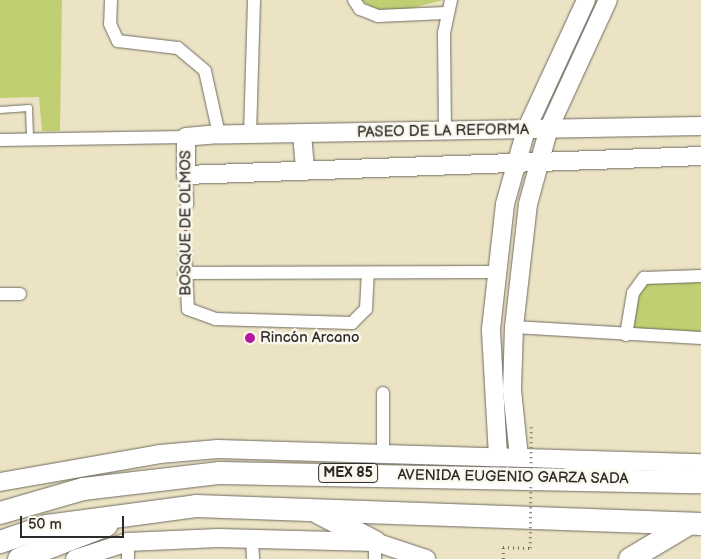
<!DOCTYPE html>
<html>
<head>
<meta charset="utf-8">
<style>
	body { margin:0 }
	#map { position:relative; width:701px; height:559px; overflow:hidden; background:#ece3c4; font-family:"Balsamiq Sans",sans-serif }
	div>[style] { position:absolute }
	.green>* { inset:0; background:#c0cf71 }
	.path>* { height:2.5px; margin-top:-1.25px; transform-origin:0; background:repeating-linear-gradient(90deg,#6f6b61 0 1px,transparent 0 5px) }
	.roads { filter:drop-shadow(0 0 1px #6f6b61) drop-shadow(0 0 1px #6f6b61) }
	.lane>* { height:6px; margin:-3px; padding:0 3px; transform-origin:3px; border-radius:3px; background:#fff }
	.street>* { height:12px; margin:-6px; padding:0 6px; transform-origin:6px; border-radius:6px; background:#fff }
	.secondary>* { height:18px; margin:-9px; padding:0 9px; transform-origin:9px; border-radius:9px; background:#fff }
	.highway>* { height:22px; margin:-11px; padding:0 11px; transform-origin:11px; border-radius:11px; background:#fff }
	.path-bridge>* { height:2.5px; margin-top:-1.25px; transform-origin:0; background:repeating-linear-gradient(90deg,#6f6b61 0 1px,transparent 0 5px) }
	.dots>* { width:14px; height:14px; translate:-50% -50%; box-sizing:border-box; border:2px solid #fbf7ec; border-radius:50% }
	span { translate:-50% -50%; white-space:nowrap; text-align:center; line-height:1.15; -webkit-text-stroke:5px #fbf7ec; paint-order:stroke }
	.shield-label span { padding:1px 4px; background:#fbf7ec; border:1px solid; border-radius:4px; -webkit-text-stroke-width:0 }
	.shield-label { font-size:14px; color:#2b2b2b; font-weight:700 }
	.street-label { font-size:15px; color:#2b2b2b }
	.poi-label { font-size:15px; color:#2b2b2b }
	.left { translate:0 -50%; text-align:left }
	.scale { position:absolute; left:20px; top:516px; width:104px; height:22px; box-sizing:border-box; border:2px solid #2b2b2b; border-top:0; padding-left:6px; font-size:15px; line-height:18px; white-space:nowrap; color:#2b2b2b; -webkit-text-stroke:4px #fbf7ec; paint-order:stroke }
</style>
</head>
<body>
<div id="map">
	<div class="green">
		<div style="clip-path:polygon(0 0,62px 0,60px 131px,42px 131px,39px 97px,0 98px)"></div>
		<div style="clip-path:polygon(360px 0,443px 0,386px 15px)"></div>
		<div style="clip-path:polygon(701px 276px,701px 338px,626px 335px,636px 284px)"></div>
	</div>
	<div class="path">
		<div style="left:185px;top:241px;width:25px;rotate:-88deg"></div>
		<div style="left:503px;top:559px;width:12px;rotate:-90deg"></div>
		<div style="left:503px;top:547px;width:27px;rotate:2deg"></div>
	</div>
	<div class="roads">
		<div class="lane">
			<div style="left:0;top:110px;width:29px;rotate:-4deg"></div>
			<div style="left:29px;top:108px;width:32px;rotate:88deg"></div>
		</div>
		<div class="street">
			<div style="left:111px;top:0;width:24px;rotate:92deg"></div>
			<div style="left:110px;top:24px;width:19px;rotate:65deg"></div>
			<div style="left:118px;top:41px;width:60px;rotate:6.7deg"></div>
			<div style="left:178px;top:48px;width:35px;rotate:40deg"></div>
			<div style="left:205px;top:71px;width:65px;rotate:77.5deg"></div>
			<div style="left:354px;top:0;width:11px;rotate:56deg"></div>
			<div style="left:360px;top:9px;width:19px;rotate:21deg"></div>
			<div style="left:378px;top:16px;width:67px;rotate:-2.6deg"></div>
			<div style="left:445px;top:131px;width:98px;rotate:-90.6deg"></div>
			<div style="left:444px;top:33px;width:34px;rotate:-78deg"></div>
			<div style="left:250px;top:135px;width:135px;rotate:-88.3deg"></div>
			<div style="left:0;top:140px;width:186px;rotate:-0.9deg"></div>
			<div style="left:186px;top:175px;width:30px;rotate:88deg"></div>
			<div style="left:185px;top:252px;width:57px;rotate:87deg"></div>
			<div style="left:188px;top:309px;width:29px;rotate:20deg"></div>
			<div style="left:215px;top:319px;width:137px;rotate:1.7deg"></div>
			<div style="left:352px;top:323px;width:20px;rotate:-45deg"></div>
			<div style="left:366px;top:309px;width:35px;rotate:-87deg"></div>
			<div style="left:184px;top:273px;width:311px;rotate:-0.2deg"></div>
			<div style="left:0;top:294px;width:20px"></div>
			<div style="left:514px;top:327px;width:187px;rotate:3.4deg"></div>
			<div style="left:626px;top:335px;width:43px;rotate:-80.5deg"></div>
			<div style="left:633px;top:293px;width:19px;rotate:-54deg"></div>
			<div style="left:644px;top:278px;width:57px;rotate:-2deg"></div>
			<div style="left:383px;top:452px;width:59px;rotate:-90deg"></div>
			<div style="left:252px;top:539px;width:20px;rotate:87deg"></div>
			<div style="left:128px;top:542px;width:17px;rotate:90deg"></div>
			<div style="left:375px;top:542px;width:17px;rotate:90deg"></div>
		</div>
		<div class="secondary">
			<div style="left:701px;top:126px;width:482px;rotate:179deg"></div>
			<div style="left:219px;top:134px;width:33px;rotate:175deg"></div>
			<div style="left:186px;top:137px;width:38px;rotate:90deg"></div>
			<div style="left:186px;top:175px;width:515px;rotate:-2.11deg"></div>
			<div style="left:302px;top:134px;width:36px;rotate:85deg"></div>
			<div style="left:498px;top:456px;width:127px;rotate:-93.2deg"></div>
			<div style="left:491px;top:329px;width:126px;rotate:-83.6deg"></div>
			<div style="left:505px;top:204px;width:77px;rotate:-74.2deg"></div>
			<div style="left:526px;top:130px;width:143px;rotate:-65.2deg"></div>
			<div style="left:519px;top:457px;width:67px;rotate:-96deg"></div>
			<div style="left:512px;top:390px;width:63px;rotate:-88.2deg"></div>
			<div style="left:514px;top:327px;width:124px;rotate:-83.5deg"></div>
			<div style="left:528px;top:204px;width:79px;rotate:-74.6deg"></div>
			<div style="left:549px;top:128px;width:141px;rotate:-65.3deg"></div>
			<div style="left:0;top:482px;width:162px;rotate:-9.9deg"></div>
			<div style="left:160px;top:454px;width:58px;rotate:-4.9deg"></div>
			<div style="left:218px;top:449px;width:483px;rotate:1.7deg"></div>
			<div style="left:75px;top:559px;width:56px;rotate:-17.8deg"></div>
			<div style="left:128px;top:542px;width:90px;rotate:-2.5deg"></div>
			<div style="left:218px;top:538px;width:157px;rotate:1.5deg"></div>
			<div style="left:375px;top:542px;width:54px;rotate:18.4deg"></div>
		</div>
		<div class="highway">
			<div style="left:575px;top:466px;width:46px;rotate:-3.7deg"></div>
			<div style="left:0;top:513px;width:86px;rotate:-16.1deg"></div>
			<div style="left:83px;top:489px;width:138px;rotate:-6.7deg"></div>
			<div style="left:220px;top:473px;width:481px;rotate:1.1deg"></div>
			<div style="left:319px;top:513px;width:63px;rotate:27.4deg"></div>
			<div style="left:0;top:542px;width:50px;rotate:-18.8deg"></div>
			<div style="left:47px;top:526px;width:150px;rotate:-7.6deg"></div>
			<div style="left:196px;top:506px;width:505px;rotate:2.04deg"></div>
			<div style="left:19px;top:559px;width:94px;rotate:-21.1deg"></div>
			<div style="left:630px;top:559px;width:66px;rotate:-30.8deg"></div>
		</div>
	</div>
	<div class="path-bridge">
		<div style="left:530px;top:548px;width:121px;rotate:-89.5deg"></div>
	</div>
	<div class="dots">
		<div style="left:250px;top:338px;background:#b5179e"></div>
	</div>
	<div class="shield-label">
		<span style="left:348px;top:473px">MEX 85</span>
	</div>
	<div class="street-label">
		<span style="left:443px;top:131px;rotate:-1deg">PASEO DE LA REFORMA</span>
		<span style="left:186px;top:223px;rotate:-90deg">BOSQUE DE OLMOS</span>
		<span style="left:513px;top:477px;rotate:1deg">AVENIDA EUGENIO GARZA SADA</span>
	</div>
	<div class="poi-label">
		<span class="left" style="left:260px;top:338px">Rincón Arcano</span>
	</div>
	<div class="scale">50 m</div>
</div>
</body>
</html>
